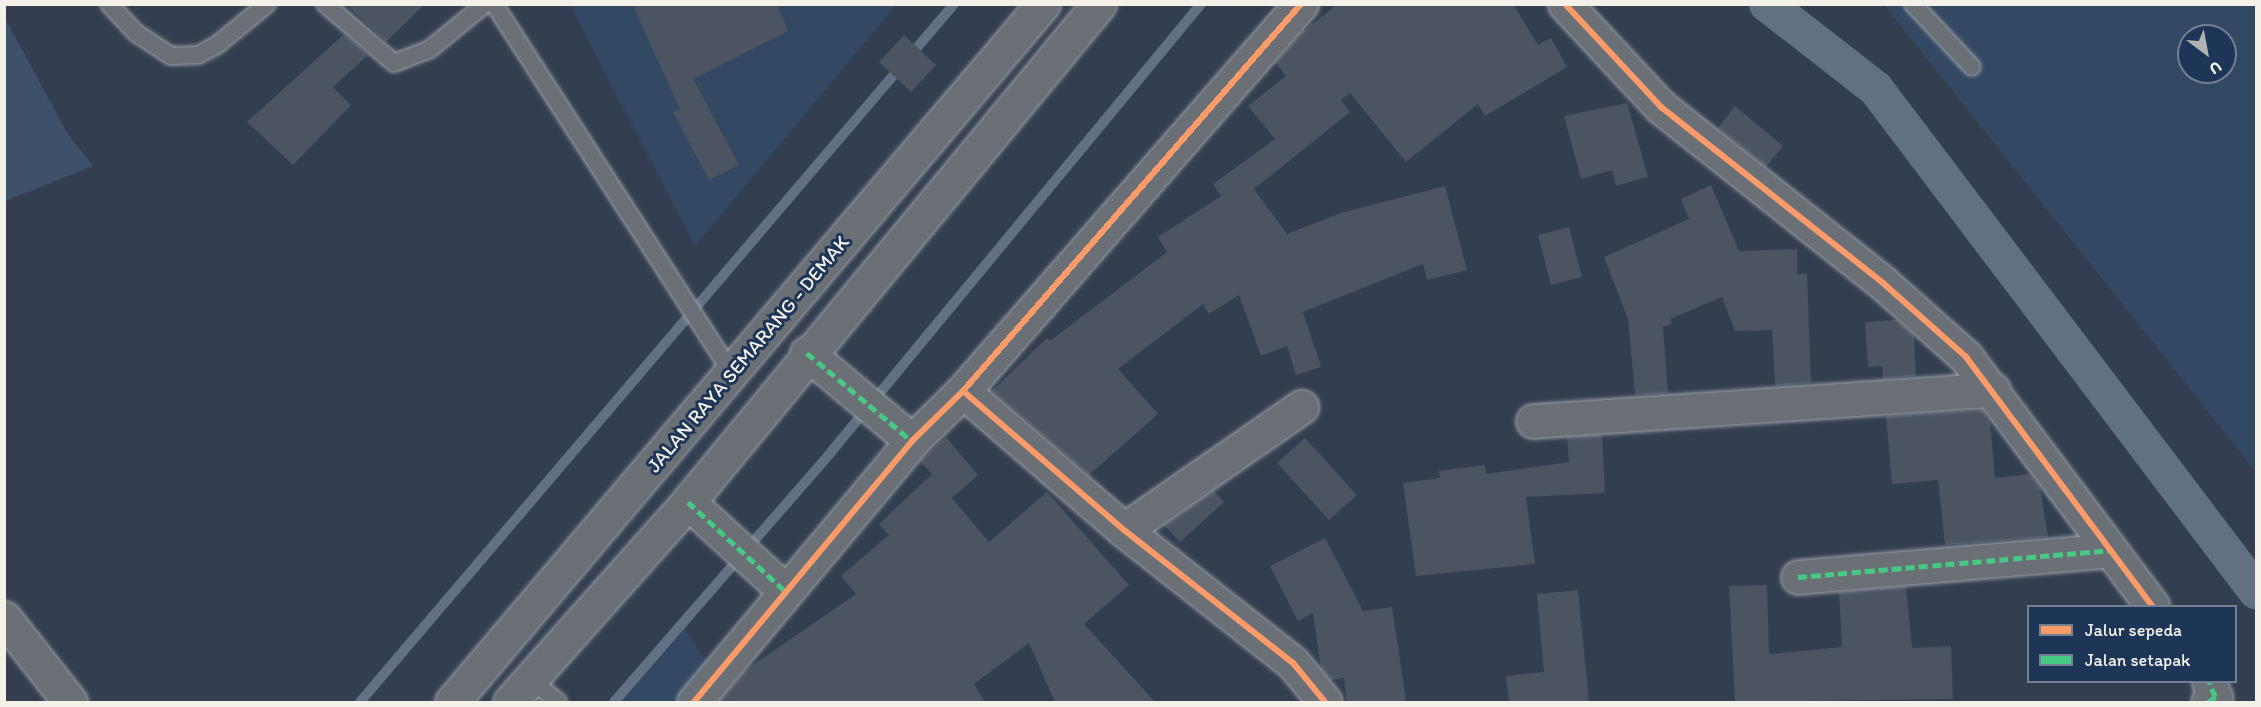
<!DOCTYPE html>
<html>
<head>
<meta charset="utf-8">
<style>
	body { margin:0 }
	#map { position:relative; width:2261px; height:707px; overflow:hidden; background:#333f50; font-family:Itim,sans-serif }
	div>[style] { position:absolute }
	.built>* { inset:0; background:#334863 }
	.green>* { inset:0; background:#3e516b }
	.stream>* { height:10px; margin:-5px; padding:0 5px; transform-origin:5px; border-radius:5px; background:#627083 }
	.canal>* { height:36px; margin:-18px; padding:0 18px; transform-origin:18px; border-radius:18px; background:#627083 }
	.building>* { inset:0; background:#4b5460 }
	.roads { filter:drop-shadow(0 0 2px #9ba0a6) drop-shadow(0 0 2px #9ba0a6) }
	.service>* { height:16px; margin:-8px; padding:0 8px; transform-origin:8px; border-radius:8px; background:#6b7077 }
	.minor>* { height:33px; margin:-16.5px; padding:0 16.5px; transform-origin:16.5px; border-radius:16.5px; background:#6b7077 }
	.trunk>* { height:33px; margin:-16.5px; padding:0 16.5px; transform-origin:16.5px; border-radius:16.5px; background:#6b7077 }
	.quiet>* { height:4.5px; margin-top:-2.25px; transform-origin:0; background:repeating-linear-gradient(90deg,#46c982 0 9px,transparent 0 13.5px) }
	.cycleway>* { height:6px; margin:-3px; padding:0 3px; transform-origin:3px; border-radius:3px; background:#fa9b69 }
	span { translate:-50% -50%; white-space:nowrap; text-align:center; line-height:1.15; -webkit-text-stroke:6px #1d3557; paint-order:stroke }
	.street-label { font-size:20px; color:#f4f1e8 }
	.frame { position:absolute; inset:0; border:6px solid #f4f1e8; pointer-events:none }
	.legend { position:absolute; left:2027px; top:605px; width:210px; height:78px; box-sizing:border-box; background:#1d3557; border:2px solid #738091; margin:0; padding:8px 10px; list-style:none; font-size:18px; color:#f4f1e8 }
	.legend li { display:flex; align-items:center; gap:12px; height:30px }
	.legend b { width:30px; border:2px solid #738091 }
	.north { position:absolute; left:2177px; top:24px; width:60px; height:60px; box-sizing:border-box; background:#1d3557; border:2px solid #738091; border-radius:50%; rotate:148deg; font-size:16px; font-weight:700; line-height:24px; text-align:center; color:#f4f1e8 }
	.north::after { content:''; display:block; margin:auto; width:21px; height:27px; background:#b0b3b3; clip-path:polygon(50% 0,100% 100%,50% 72%,0 100%) }
</style>
</head>
<body>
<div id="map">
	<div class="built">
		<div style="clip-path:polygon(570px 5px,896px 5px,695px 246px)"></div>
		<div style="clip-path:polygon(evenodd,1884px 5px,2256px 5px,2256px 472px,1884px 5px,2189px 36px,2225px 36px,2225px 72px,2189px 72px,2189px 36px)"></div>
		<div style="clip-path:polygon(684px 627px,732px 702px,620px 702px)"></div>
	</div>
	<div class="green">
		<div style="clip-path:polygon(4px 16px,67px 133px,93px 166px,5px 201px)"></div>
	</div>
	<div class="stream">
		<div style="left:360px;top:702px;width:917px;rotate:-49.6deg"></div>
		<div style="left:614px;top:702px;width:331px;rotate:-49deg"></div>
		<div style="left:831px;top:452px;width:581px;rotate:-50.45deg"></div>
	</div>
	<div class="canal">
		<div style="left:1767px;top:4px;width:138px;rotate:37.9deg"></div>
		<div style="left:1876px;top:89px;width:630px;rotate:52.88deg"></div>
	</div>
	<div class="building">
		<div style="clip-path:polygon(346px 4px,425px 4px,386px 42px)"></div>
		<div style="clip-path:polygon(632px 4px,777px 4px,788px 31px,693px 79px,739px 165px,709px 180px,673px 112px,680px 109px)"></div>
		<div style="clip-path:polygon(1338px 4px,1513px 4px,1538px 45px,1551px 38px,1567px 67px,1485px 116px,1478px 104px,1406px 162px,1350px 93px,1341px 100px,1350px 112px,1254px 189px,1287px 234px,1341px 213px,1445px 186px,1467px 270px,1427px 280px,1423px 264px,1303px 312px,1321px 367px,1296px 375px,1287px 346px,1261px 356px,1239px 295px,1209px 314px,1203px 304px,1118px 369px,1158px 414px,1089px 475px,992px 391px,1047px 338px,1050px 341px,1167px 252px,1158px 237px,1221px 196px,1213px 184px,1275px 139px,1248px 106px,1286px 76px,1275px 62px,1302px 32px)"></div>
		<div style="clip-path:polygon(344px 34px,368px 55px,333px 87px,351px 105px,293px 165px,247px 122px)"></div>
		<div style="clip-path:polygon(904px 35px,936px 65px,911px 92px,879px 62px)"></div>
		<div style="clip-path:polygon(1627px 103px,1648px 177px,1616px 186px,1612px 170px,1581px 179px,1564px 116px)"></div>
		<div style="clip-path:polygon(1735px 106px,1783px 146px,1766px 167px,1718px 128px)"></div>
		<div style="clip-path:polygon(1711px 185px,1739px 251px,1797px 249px,1797px 274px,1807px 274px,1811px 383px,1775px 386px,1772px 330px,1735px 331px,1722px 297px,1670px 319px,1672px 324px,1663px 327px,1668px 393px,1635px 395px,1628px 319px,1604px 257px,1689px 219px,1681px 199px)"></div>
		<div style="clip-path:polygon(1569px 227px,1582px 277px,1551px 285px,1538px 235px)"></div>
		<div style="clip-path:polygon(1897px 320px,1914px 336px,1916px 376px,1883px 379px,1882px 366px,1868px 367px,1865px 322px)"></div>
		<div style="clip-path:polygon(1982px 410px,1990px 421px,1995px 478px,2030px 474px,2040px 487px,2048px 537px,1945px 545px,1938px 480px,1892px 484px,1886px 416px)"></div>
		<div style="clip-path:polygon(1602px 435px,1605px 493px,1526px 497px,1535px 564px,1416px 576px,1403px 483px,1440px 478px,1439px 471px,1485px 465px,1486px 474px,1569px 462px,1567px 437px)"></div>
		<div style="clip-path:polygon(946px 437px,978px 475px,952px 498px,989px 542px,1047px 492px,1129px 585px,1084px 624px,1155px 702px,1055px 702px,1029px 643px,974px 684px,985px 702px,718px 702px,744px 671px,856px 594px,841px 576px,889px 535px,879px 524px,932px 474px,920px 461px)"></div>
		<div style="clip-path:polygon(1305px 438px,1357px 495px,1329px 520px,1277px 463px)"></div>
		<div style="clip-path:polygon(1214px 491px,1224px 502px,1180px 542px,1164px 525px)"></div>
		<div style="clip-path:polygon(1325px 538px,1363px 611px,1392px 607px,1406px 701px,1347px 702px,1344px 678px,1331px 680px,1321px 668px,1313px 613px,1298px 621px,1270px 566px)"></div>
		<div style="clip-path:polygon(1767px 585px,1769px 654px,1842px 647px,1839px 592px,1906px 586px,1912px 648px,1951px 646px,1953px 699px,1735px 702px,1729px 586px)"></div>
		<div style="clip-path:polygon(1578px 590px,1589px 702px,1509px 702px,1506px 676px,1544px 672px,1537px 594px)"></div>
	</div>
	<div class="roads">
		<div class="service">
			<div style="left:109px;top:4px;width:40px;rotate:47deg"></div>
			<div style="left:136px;top:33px;width:42px;rotate:33.3deg"></div>
			<div style="left:171px;top:56px;width:27px;rotate:-2deg"></div>
			<div style="left:198px;top:55px;width:21px;rotate:-28deg"></div>
			<div style="left:217px;top:45px;width:65px;rotate:-39.4deg"></div>
			<div style="left:325px;top:4px;width:91px;rotate:40.5deg"></div>
			<div style="left:394px;top:63px;width:39px;rotate:-21deg"></div>
			<div style="left:430px;top:49px;width:71px;rotate:-39.3deg"></div>
			<div style="left:494px;top:4px;width:439px;rotate:57.2deg"></div>
			<div style="left:1913px;top:4px;width:86px;rotate:46.9deg"></div>
			<div style="left:530px;top:679px;width:36px;rotate:39deg"></div>
		</div>
		<div class="minor">
			<div style="left:1565px;top:4px;width:141px;rotate:47deg"></div>
			<div style="left:1661px;top:107px;width:283px;rotate:38.4deg"></div>
			<div style="left:1883px;top:283px;width:111px;rotate:41.7deg"></div>
			<div style="left:1966px;top:357px;width:311px;rotate:53.2deg"></div>
			<div style="left:807px;top:353px;width:137px;rotate:40deg"></div>
			<div style="left:963px;top:391px;width:213px;rotate:40.8deg"></div>
			<div style="left:1124px;top:530px;width:215px;rotate:38.2deg"></div>
			<div style="left:1293px;top:663px;width:50px;rotate:50.6deg"></div>
			<div style="left:1533px;top:421px;width:461px;rotate:-3.9deg"></div>
			<div style="left:688px;top:502px;width:130px;rotate:42.5deg"></div>
			<div style="left:1124px;top:530px;width:216px;rotate:-34.8deg"></div>
			<div style="left:1798px;top:577px;width:313px;rotate:-4.9deg"></div>
			<div style="left:4px;top:618px;width:107px;rotate:51.8deg"></div>
			<div style="left:694px;top:702px;width:340px;rotate:-50.1deg"></div>
			<div style="left:912px;top:441px;width:71px;rotate:-44.4deg"></div>
			<div style="left:963px;top:391px;width:514px;rotate:-48.87deg"></div>
			<div style="left:2208px;top:702px;width:9px;rotate:-36deg"></div>
			<div style="left:2215px;top:697px;width:16px;rotate:-112deg"></div>
		</div>
		<div class="trunk">
			<div style="left:452px;top:702px;width:915px;rotate:-49.75deg"></div>
			<div style="left:510px;top:702px;width:268px;rotate:-48.3deg"></div>
			<div style="left:688px;top:502px;width:646px;rotate:-50.47deg"></div>
		</div>
	</div>
	<div class="quiet">
		<div style="left:807px;top:353px;width:137px;rotate:40deg"></div>
		<div style="left:688px;top:502px;width:130px;rotate:42.5deg"></div>
		<div style="left:1798px;top:577px;width:313px;rotate:-4.9deg"></div>
		<div style="left:2208px;top:702px;width:9px;rotate:-36deg"></div>
		<div style="left:2215px;top:697px;width:16px;rotate:-112deg"></div>
	</div>
	<div class="cycleway">
		<div style="left:1565px;top:4px;width:141px;rotate:47deg"></div>
		<div style="left:1661px;top:107px;width:283px;rotate:38.4deg"></div>
		<div style="left:1883px;top:283px;width:111px;rotate:41.7deg"></div>
		<div style="left:1966px;top:357px;width:311px;rotate:53.2deg"></div>
		<div style="left:963px;top:391px;width:213px;rotate:40.8deg"></div>
		<div style="left:1124px;top:530px;width:215px;rotate:38.2deg"></div>
		<div style="left:1293px;top:663px;width:50px;rotate:50.6deg"></div>
		<div style="left:694px;top:702px;width:340px;rotate:-50.1deg"></div>
		<div style="left:912px;top:441px;width:71px;rotate:-44.4deg"></div>
		<div style="left:963px;top:391px;width:514px;rotate:-48.87deg"></div>
	</div>
	<div class="street-label">
		<span style="left:748px;top:354px;rotate:-50deg">JALAN RAYA SEMARANG - DEMAK</span>
	</div>
	<div class="frame"></div>
	<ul class="legend">
	<li><b style="height:8px;background:#fa9b69"></b>Jalur sepeda</li>
	<li><b style="height:8px;background:#46c982"></b>Jalan setapak</li>
	</ul>
	<div class="north">U</div>
</div>
</body>
</html>
